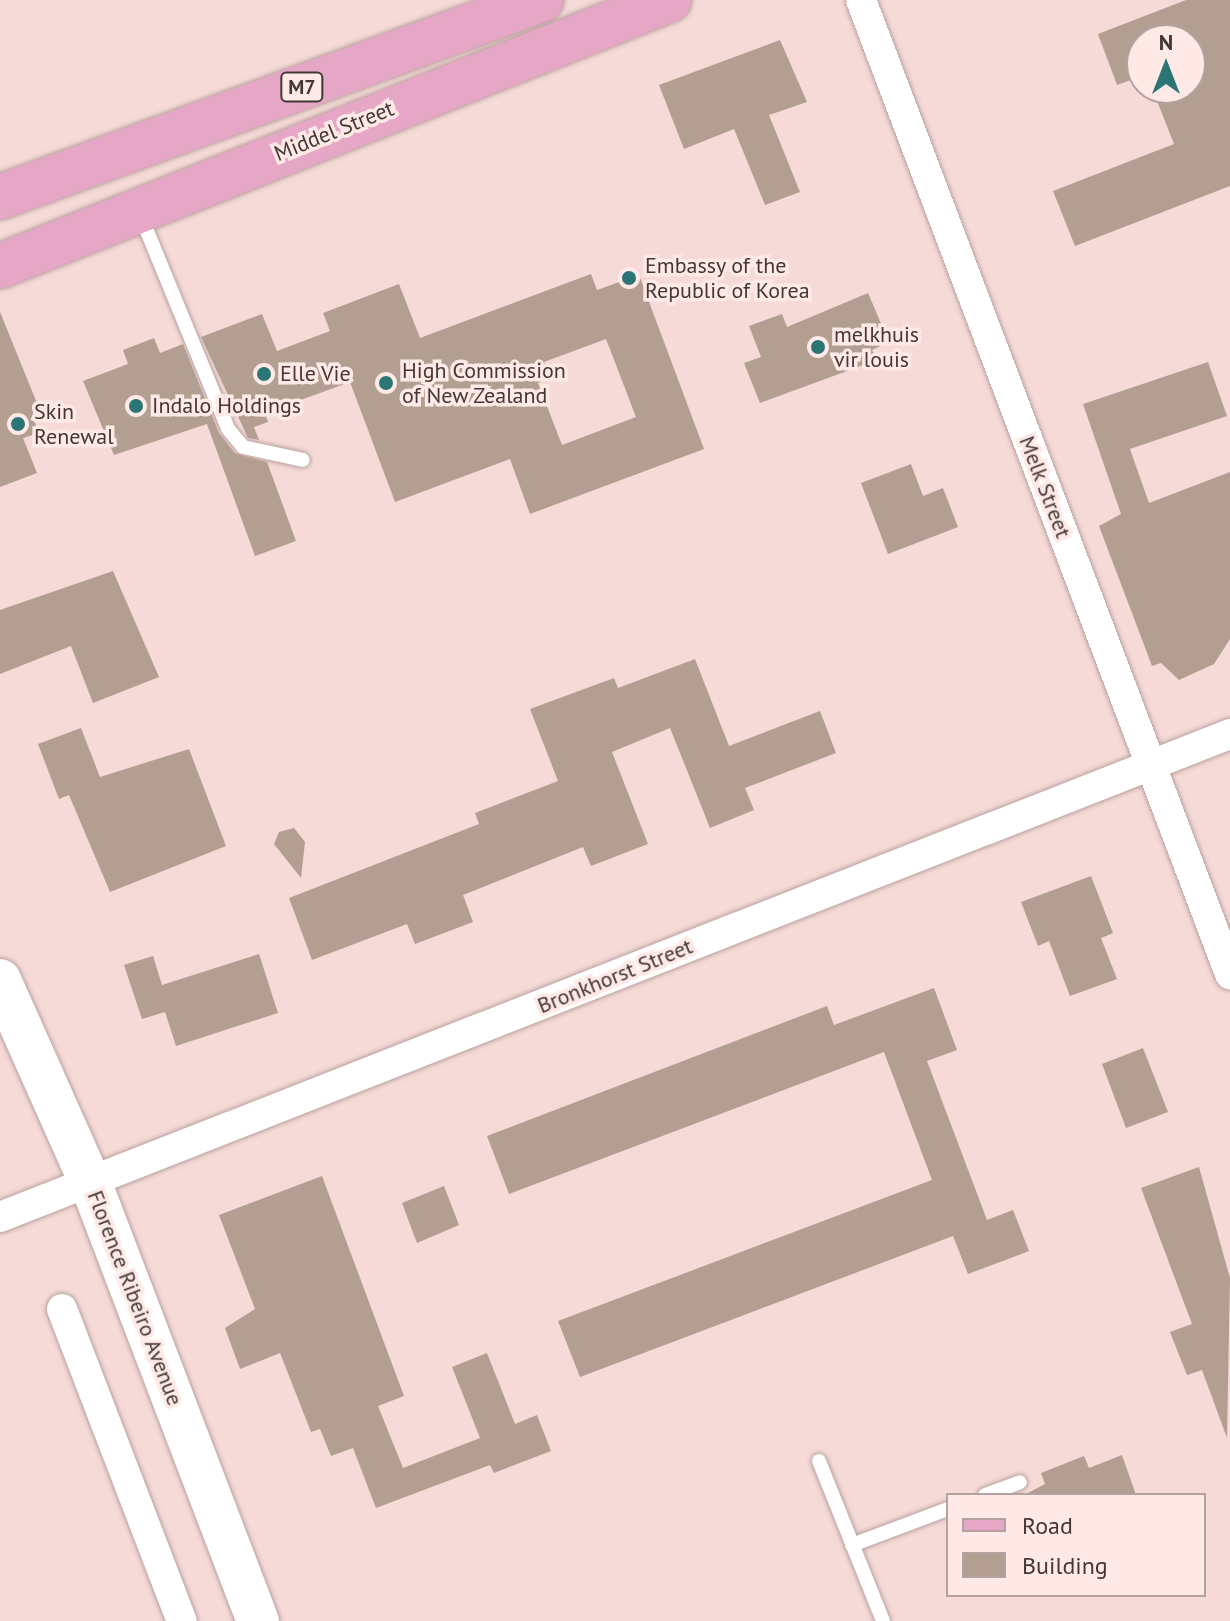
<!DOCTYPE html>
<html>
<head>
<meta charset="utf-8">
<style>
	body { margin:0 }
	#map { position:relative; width:1230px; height:1621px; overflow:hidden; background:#f5dad7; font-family:"PT Sans",sans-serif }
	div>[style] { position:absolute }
	.building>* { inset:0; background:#b29f91 }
	.roads { filter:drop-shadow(0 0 2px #baa19f) drop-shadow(0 0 2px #baa19f) }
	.service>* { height:14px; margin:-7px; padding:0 7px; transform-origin:7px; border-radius:7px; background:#fff }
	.minor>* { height:30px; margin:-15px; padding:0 15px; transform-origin:15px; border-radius:15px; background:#fff }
	.secondary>* { height:42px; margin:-21px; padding:0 21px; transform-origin:21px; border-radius:21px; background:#fff }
	.primary>* { height:44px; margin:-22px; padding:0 22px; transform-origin:22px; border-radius:22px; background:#e6a6c6 }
	.dots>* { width:22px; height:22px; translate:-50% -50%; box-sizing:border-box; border:4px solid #fee9e6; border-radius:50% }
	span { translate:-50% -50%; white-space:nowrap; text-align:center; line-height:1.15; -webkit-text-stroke:7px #fee9e6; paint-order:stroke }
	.shield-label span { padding:2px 6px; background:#fee9e6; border:2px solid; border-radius:6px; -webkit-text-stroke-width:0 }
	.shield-label { font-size:20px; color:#423837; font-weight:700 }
	.street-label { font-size:22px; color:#423837 }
	.poi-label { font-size:22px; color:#423837 }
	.left { translate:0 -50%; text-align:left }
	.legend { position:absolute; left:946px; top:1493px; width:260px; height:104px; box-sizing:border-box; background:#fee9e6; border:2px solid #b3a2a0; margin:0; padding:10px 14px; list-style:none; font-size:24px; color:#423837 }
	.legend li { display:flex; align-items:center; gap:16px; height:40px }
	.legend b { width:40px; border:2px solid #b3a2a0 }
	.north { position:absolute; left:1126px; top:24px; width:80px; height:80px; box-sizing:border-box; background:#fee9e6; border:2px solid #b3a2a0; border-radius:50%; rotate:0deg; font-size:22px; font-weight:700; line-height:32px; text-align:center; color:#423837 }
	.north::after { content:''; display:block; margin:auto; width:28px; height:36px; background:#2b7575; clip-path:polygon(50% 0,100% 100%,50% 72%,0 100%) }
</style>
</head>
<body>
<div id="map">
	<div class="building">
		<div style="clip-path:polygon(1186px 0,1230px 0,1230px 186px,1075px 246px,1053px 191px,1174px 144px,1152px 88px,1190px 88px,1190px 40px,1142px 40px,1142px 76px,1117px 85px,1098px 34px)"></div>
		<div style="clip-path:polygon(780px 40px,807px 102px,769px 115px,800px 192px,765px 205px,734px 129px,684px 149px,659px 85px)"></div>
		<div style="clip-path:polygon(evenodd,591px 274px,597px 290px,639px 275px,704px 449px,530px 514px,510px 459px,395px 502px,350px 382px,265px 413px,268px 422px,254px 427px,259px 440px,248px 438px,201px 337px,262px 314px,277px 351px,330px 331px,323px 313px,399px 284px,420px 338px,591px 274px,606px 339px,636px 417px,562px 445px,538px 383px,550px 378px,544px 362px,606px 339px)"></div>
		<div style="clip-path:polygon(868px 293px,889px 342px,872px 350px,877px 360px,760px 403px,744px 363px,761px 357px,749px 326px,782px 314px,787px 327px)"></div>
		<div style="clip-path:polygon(0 312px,41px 413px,32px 416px,39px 433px,23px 438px,37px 473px,0 487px)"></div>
		<div style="clip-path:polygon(154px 338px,160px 353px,183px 344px,219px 433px,235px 453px,267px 462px,296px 541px,255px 556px,207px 424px,114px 455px,83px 381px,128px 364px,123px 350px)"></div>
		<div style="clip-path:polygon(1208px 362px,1227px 416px,1130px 449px,1149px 503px,1230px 472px,1230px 639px,1214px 664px,1179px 680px,1161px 663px,1152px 666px,1099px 526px,1121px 514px,1083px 404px)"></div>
		<div style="clip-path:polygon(911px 464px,923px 496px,943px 488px,958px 527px,888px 554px,861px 483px)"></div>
		<div style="clip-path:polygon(113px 571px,159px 677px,93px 703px,71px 646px,0 674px,0 610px)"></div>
		<div style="clip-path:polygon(695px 659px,729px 746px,820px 711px,836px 753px,745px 788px,754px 810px,710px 828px,670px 728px,612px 752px,648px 844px,591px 866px,583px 847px,463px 895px,473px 922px,415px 944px,407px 924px,312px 960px,289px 898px,479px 824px,475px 813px,558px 781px,530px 709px,614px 678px,618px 688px)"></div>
		<div style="clip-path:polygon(81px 728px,100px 777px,189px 749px,226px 846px,110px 892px,69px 795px,59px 799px,38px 744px)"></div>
		<div style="clip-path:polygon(294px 828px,305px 842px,301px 878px,274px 844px,279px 832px)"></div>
		<div style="clip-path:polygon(1091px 876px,1113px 933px,1101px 938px,1117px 979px,1070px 996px,1049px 941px,1038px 946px,1021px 902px)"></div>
		<div style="clip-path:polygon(259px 954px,278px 1013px,176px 1046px,165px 1012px,142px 1019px,124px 965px,153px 956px,162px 985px)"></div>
		<div style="clip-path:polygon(934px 988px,957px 1050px,927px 1061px,987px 1220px,1013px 1210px,1029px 1251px,968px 1274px,953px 1236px,580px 1377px,558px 1321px,932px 1180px,884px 1052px,509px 1194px,487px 1136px,827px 1006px,834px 1025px)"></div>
		<div style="clip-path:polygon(1143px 1048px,1168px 1112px,1126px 1128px,1102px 1064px)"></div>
		<div style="clip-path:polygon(1199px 1167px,1230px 1278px,1227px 1438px,1202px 1370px,1187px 1375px,1170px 1332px,1192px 1324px,1141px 1188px)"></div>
		<div style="clip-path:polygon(322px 1176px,404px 1396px,378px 1406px,403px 1468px,480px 1438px,452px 1367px,487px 1353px,515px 1424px,537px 1415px,551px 1451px,494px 1473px,490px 1465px,376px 1508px,353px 1448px,331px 1456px,320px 1429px,311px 1432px,280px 1353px,240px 1369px,225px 1328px,255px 1309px,219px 1215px)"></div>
		<div style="clip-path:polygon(444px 1186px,459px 1225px,417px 1243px,402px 1203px)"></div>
		<div style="clip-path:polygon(1122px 1455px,1136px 1495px,1024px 1495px,1045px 1484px,1041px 1473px,1084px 1456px,1089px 1468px)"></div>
	</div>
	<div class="roads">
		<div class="service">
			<div style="left:140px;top:214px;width:232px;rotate:67.7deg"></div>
			<div style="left:228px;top:429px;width:23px;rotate:50deg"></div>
			<div style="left:243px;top:447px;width:61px;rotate:12.2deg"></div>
			<div style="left:819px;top:1461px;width:172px;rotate:68.2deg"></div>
			<div style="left:985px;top:1495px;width:37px;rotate:-20deg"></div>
			<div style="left:852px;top:1545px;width:103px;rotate:-20.6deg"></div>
		</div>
		<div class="minor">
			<div style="left:861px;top:0;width:1042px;rotate:69.25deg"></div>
			<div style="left:0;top:1217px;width:1321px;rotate:-21.44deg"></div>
			<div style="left:62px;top:1309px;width:334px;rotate:69deg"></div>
		</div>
		<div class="secondary">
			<div style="left:0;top:980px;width:223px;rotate:66deg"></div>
			<div style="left:91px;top:1184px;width:468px;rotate:69.1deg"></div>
		</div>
		<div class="primary">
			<div style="left:0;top:197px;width:576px;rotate:-20.01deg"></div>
			<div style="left:0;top:266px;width:720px;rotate:-21.68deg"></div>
		</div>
	</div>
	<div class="dots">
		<div style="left:629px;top:278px;background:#2b7575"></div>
		<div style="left:818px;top:347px;background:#2b7575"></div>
		<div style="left:264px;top:374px;background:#2b7575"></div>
		<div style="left:386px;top:383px;background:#2b7575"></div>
		<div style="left:136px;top:406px;background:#2b7575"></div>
		<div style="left:18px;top:424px;background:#2b7575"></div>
	</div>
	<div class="shield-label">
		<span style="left:302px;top:87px">M7</span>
	</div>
	<div class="street-label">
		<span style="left:334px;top:131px;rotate:-22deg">Middel Street</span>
		<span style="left:1045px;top:487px;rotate:69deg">Melk Street</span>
		<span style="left:615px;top:976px;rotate:-22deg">Bronkhorst Street</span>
		<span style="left:135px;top:1298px;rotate:69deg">Florence Ribeiro Avenue</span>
	</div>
	<div class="poi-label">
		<span class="left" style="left:645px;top:278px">Embassy of the<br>Republic of Korea</span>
		<span class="left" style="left:834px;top:347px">melkhuis<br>vir louis</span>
		<span class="left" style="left:402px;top:383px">High Commission<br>of New Zealand</span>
		<span class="left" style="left:280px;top:374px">Elle Vie</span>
		<span class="left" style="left:152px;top:406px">Indalo Holdings</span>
		<span class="left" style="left:34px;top:424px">Skin<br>Renewal</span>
	</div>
	<ul class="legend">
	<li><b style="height:10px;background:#e6a6c6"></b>Road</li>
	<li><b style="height:22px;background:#b29f91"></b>Building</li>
	</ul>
	<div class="north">N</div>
</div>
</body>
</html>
